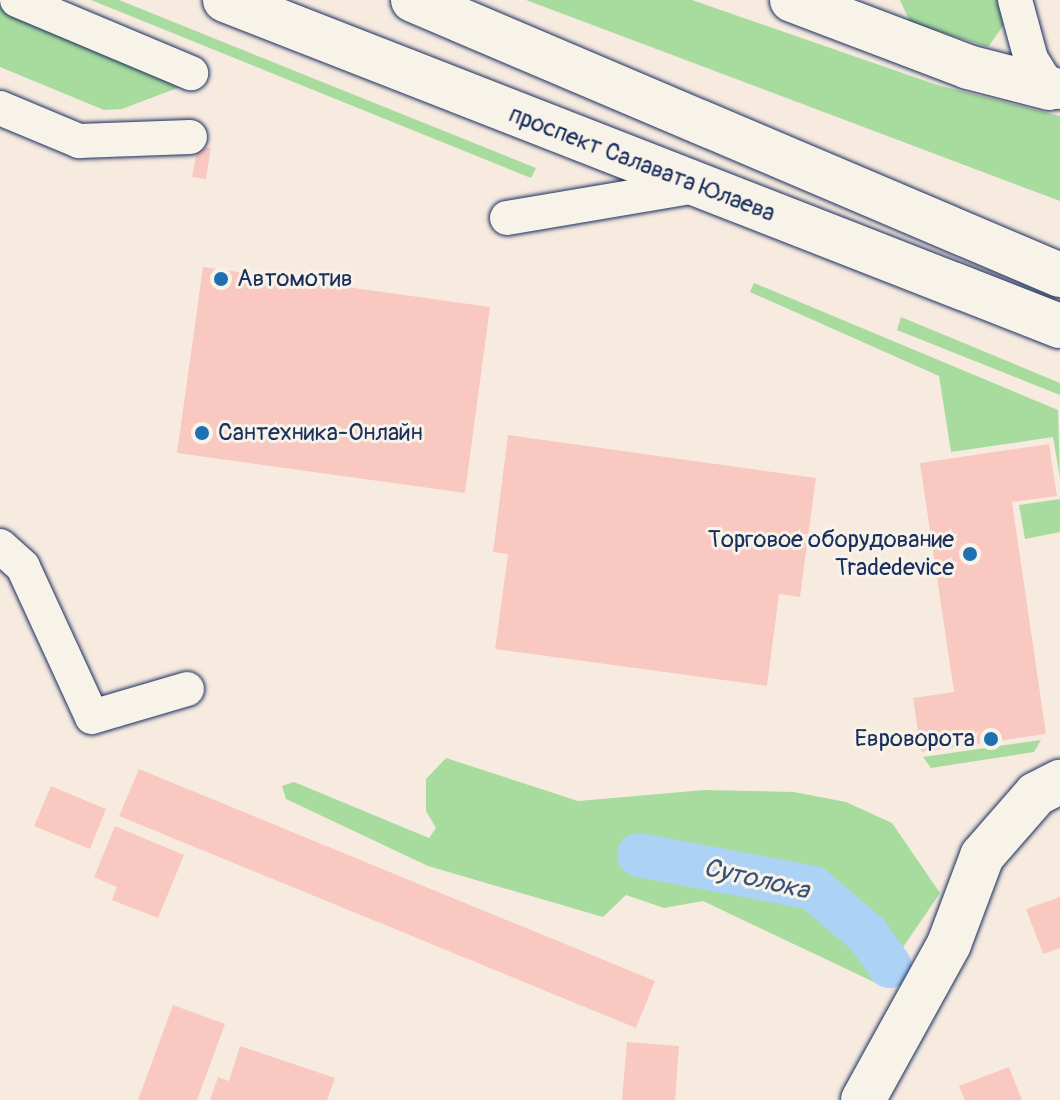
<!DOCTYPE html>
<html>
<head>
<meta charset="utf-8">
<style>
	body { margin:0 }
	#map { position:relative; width:1060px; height:1100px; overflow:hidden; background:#f7ebe0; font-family:Pangolin,sans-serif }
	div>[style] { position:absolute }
	.green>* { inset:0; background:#a7dc9e }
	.river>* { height:44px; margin:-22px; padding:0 22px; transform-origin:22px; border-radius:22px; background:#acd3f6 }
	.building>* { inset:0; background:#f9c9c1 }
	.roads { filter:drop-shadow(0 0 2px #1b2f5e) drop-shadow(0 0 2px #1b2f5e) }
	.minor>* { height:34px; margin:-17px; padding:0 17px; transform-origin:17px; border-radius:17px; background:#f7f3e8 }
	.major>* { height:44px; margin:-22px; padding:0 22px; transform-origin:22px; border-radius:22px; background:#f7f3e8 }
	.dots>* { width:22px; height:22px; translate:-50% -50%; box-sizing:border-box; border:4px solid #f7f3e8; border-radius:50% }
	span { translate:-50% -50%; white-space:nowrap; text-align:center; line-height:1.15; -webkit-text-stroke:6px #f7f3e8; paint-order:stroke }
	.street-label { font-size:24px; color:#1b2f5e }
	.poi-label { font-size:24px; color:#1b2f5e }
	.left { translate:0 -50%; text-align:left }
	.right { translate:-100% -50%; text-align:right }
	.water-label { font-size:26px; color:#38507c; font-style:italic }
</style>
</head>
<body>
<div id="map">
	<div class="green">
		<div style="clip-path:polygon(91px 0,119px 0,536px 168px,531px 178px)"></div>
		<div style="clip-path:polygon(526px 0,692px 0,937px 85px,1060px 116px,1060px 201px)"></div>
		<div style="clip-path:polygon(900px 0,1002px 0,1008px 19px,988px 47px,910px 22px)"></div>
		<div style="clip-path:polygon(0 6px,177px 78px,180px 87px,122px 109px,104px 110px,0 67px)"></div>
		<div style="clip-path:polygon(754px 283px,1058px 410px,1060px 478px,1053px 437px,951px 452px,939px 376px,750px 292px)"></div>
		<div style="clip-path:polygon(901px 317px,1060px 383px,1060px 395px,897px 330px)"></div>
		<div style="clip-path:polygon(1060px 499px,1060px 532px,1025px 539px,1019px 505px)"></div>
		<div style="clip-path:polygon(1041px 740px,1034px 752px,931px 768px,923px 757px)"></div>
		<div style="clip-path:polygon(446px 758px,578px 801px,704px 790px,794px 792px,846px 802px,892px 823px,940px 893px,878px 984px,703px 901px,664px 908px,626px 895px,603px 917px,428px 866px,286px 799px,282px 786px,294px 782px,429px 838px,436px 828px,426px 811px,426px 779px)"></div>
	</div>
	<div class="river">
		<div style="left:639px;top:855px;width:177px;rotate:10.7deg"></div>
		<div style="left:813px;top:888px;width:72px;rotate:40.5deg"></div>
		<div style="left:868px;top:935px;width:38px;rotate:55deg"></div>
	</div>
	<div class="building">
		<div style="clip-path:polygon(198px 146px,211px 148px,206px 179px,192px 177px)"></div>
		<div style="clip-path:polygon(203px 267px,490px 307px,465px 493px,177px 453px)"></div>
		<div style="clip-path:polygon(508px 435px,816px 478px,800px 597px,779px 594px,767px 686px,495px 649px,508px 554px,493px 552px)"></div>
		<div style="clip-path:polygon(1049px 444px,1057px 496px,1012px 502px,1046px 734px,921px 752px,913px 698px,954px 692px,920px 463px)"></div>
		<div style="clip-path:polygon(139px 769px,655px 981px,636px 1028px,119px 816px)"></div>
		<div style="clip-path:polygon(51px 786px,106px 809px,90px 849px,34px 826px)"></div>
		<div style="clip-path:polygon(115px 826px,184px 855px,158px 918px,112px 900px,117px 887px,94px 877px)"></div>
		<div style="clip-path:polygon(1060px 897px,1060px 948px,1043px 954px,1026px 909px)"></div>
		<div style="clip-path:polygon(173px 1005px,225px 1024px,197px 1100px,138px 1100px)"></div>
		<div style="clip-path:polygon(627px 1042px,679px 1046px,675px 1100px,622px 1100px)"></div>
		<div style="clip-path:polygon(240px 1046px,335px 1078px,327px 1100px,210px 1100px,218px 1077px,229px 1081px)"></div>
		<div style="clip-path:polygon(1009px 1067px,1022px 1100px,965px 1100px,959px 1086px)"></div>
	</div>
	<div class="roads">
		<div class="minor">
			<div style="left:17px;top:0;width:189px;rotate:22.8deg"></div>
			<div style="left:1015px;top:0;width:61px;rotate:74.8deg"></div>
			<div style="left:1031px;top:59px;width:34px;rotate:58deg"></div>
			<div style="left:1049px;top:88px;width:12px;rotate:20deg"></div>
			<div style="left:0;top:108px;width:86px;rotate:22.7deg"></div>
			<div style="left:79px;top:141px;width:111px;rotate:-2.1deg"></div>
			<div style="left:507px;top:218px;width:192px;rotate:-9.6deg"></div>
			<div style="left:0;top:546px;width:31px;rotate:42deg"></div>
			<div style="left:23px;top:567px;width:165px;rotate:65.3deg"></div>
			<div style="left:92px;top:717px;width:99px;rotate:-16.4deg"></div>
		</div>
		<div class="major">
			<div style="left:225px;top:0;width:896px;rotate:21.33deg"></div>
			<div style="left:413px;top:0;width:703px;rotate:23.03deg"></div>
			<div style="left:792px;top:0;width:188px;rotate:20.8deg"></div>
			<div style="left:968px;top:67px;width:84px;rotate:14.5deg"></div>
			<div style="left:863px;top:1100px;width:178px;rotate:-61.1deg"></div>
			<div style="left:949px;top:944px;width:94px;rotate:-69.4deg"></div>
			<div style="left:982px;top:856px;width:82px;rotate:-48.9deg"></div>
			<div style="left:1036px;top:794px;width:27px;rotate:-27deg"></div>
		</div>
	</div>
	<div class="dots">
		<div style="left:221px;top:279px;background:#1f6fb2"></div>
		<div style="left:202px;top:433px;background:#1f6fb2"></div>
		<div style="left:970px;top:554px;background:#1f6fb2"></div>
		<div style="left:991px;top:739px;background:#1f6fb2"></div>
	</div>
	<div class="street-label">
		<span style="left:642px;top:164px;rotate:21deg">проспект Салавата Юлаева</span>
	</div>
	<div class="poi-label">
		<span class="left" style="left:237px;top:279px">Автомотив</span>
		<span class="left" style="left:218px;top:433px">Сантехника-Онлайн</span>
		<span class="right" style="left:954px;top:554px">Торговое оборудование<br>Tradedevice</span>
		<span class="right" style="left:975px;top:739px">Евроворота</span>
	</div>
	<div class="water-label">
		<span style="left:756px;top:880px;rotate:13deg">Сутолока</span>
	</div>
</div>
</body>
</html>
